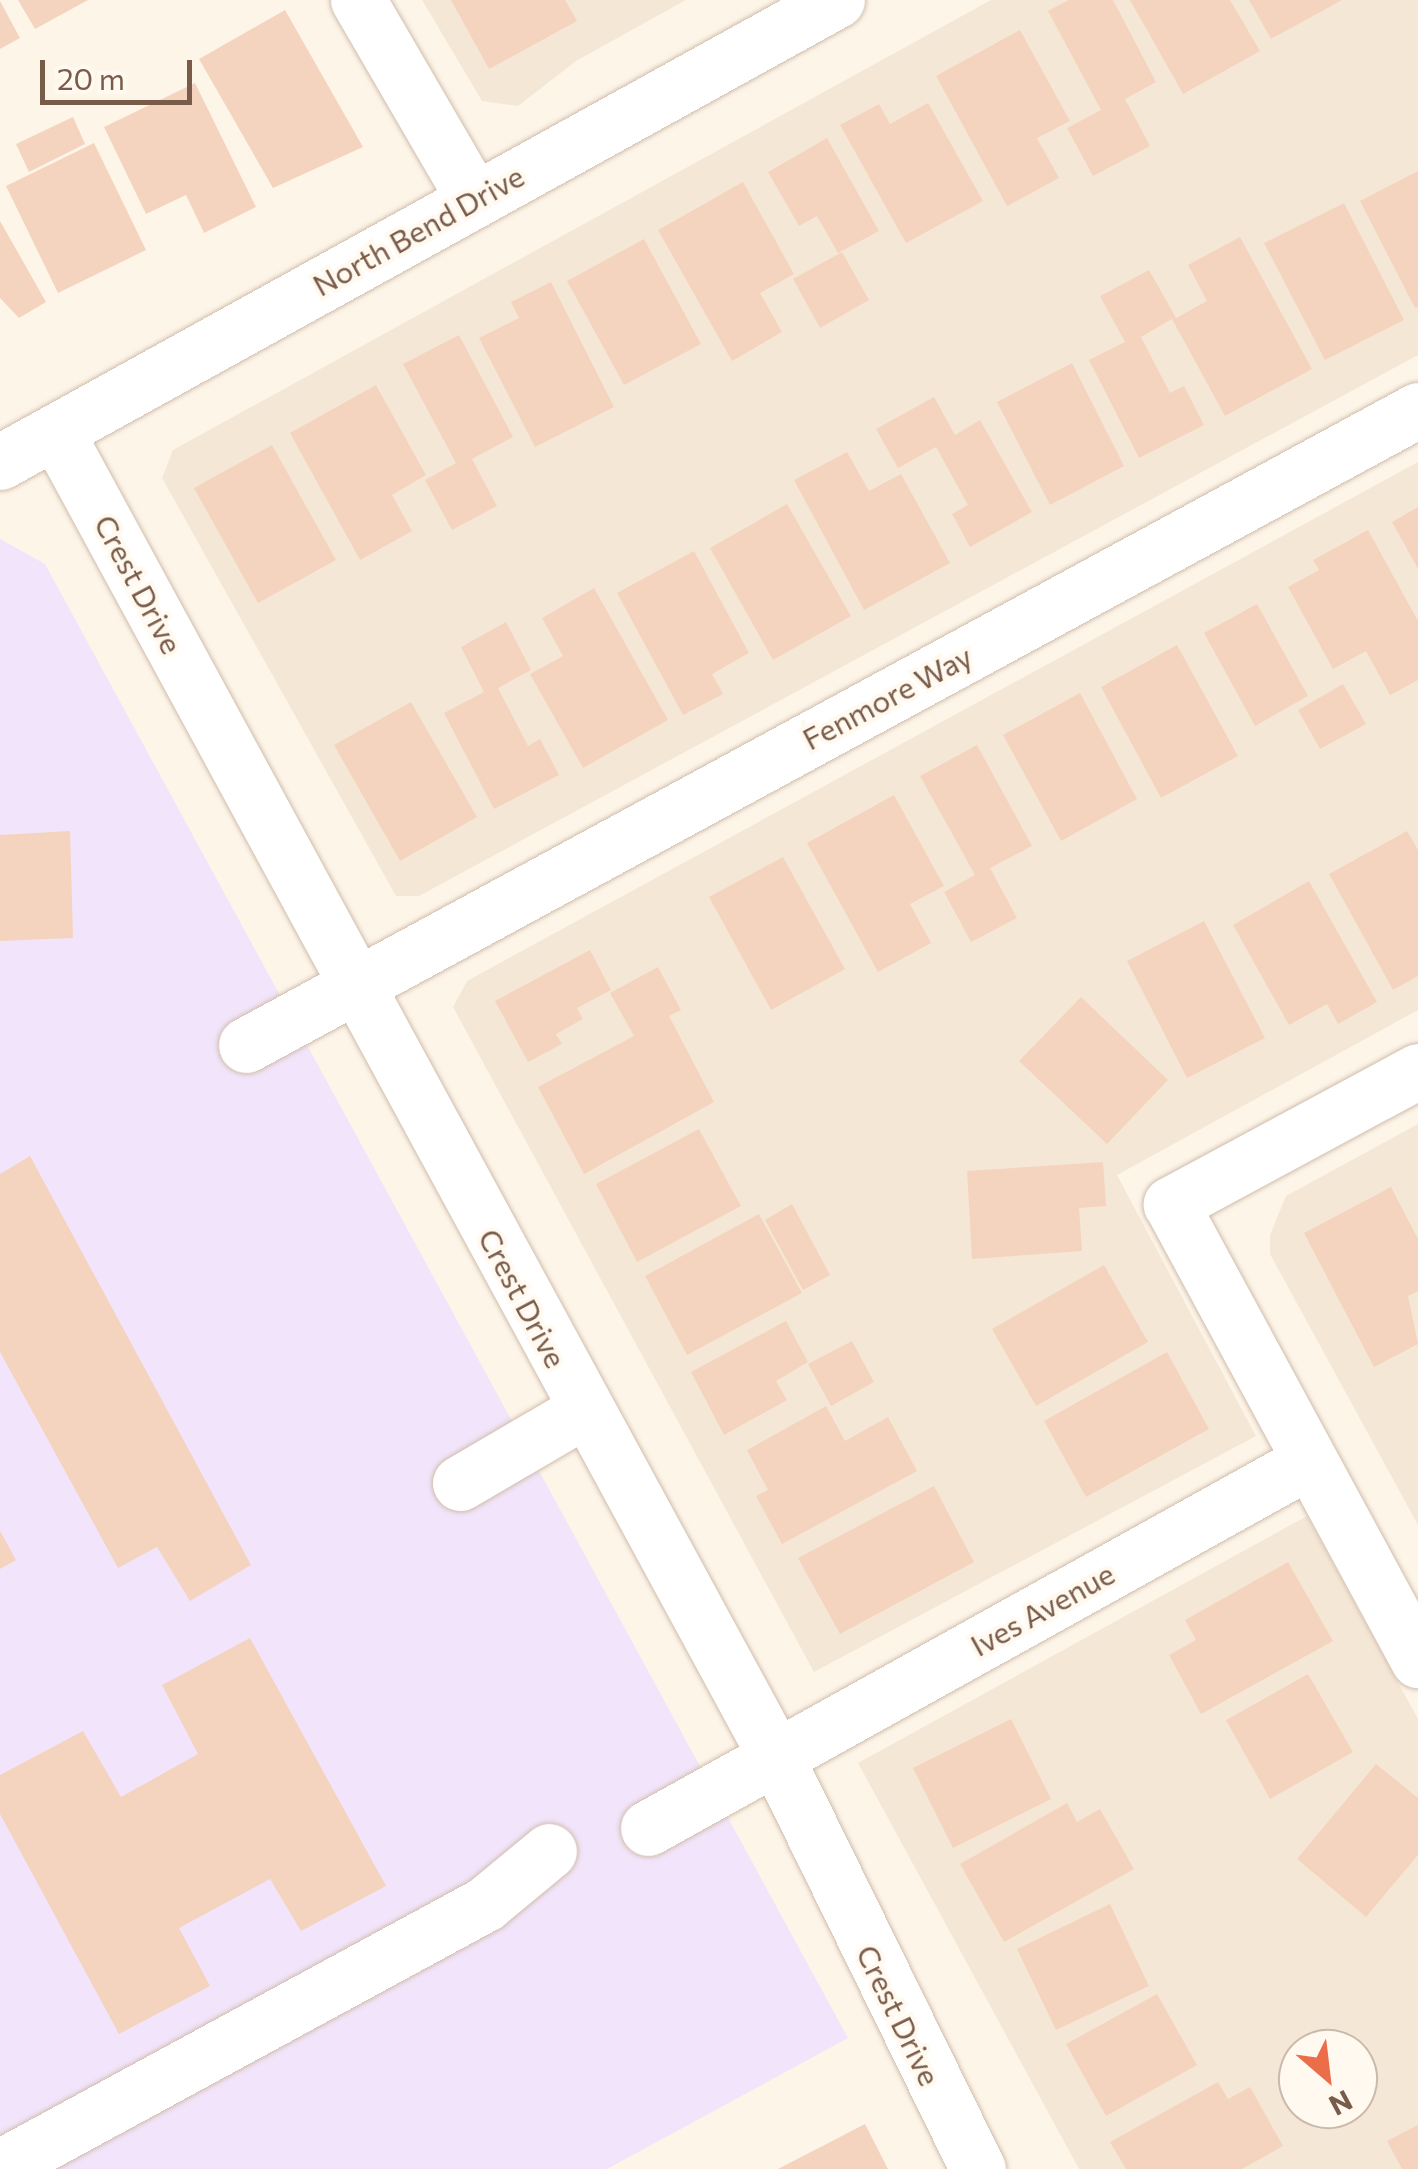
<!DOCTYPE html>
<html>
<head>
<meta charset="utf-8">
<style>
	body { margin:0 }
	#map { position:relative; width:1418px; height:2169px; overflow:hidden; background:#fdf5e8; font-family:Commissioner,sans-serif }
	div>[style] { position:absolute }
	.residential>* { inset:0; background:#f5e7d6 }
	.education>* { inset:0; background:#f2e4fa }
	.building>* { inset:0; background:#f4d4be }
	.roads { filter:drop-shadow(0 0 2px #d0bdac) drop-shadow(0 0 2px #d0bdac) }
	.minor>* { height:55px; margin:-27.5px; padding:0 27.5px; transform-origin:27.5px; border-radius:27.5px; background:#fff }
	span { translate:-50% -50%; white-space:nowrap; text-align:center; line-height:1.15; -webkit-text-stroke:8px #fff9ef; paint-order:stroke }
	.street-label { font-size:30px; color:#795b4a }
	.north { position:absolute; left:1278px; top:2029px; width:100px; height:100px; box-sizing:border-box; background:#fff9ef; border:2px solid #c9baad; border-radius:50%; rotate:152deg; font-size:28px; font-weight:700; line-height:40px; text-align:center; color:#795b4a }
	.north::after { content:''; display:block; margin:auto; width:35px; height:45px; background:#eb6d49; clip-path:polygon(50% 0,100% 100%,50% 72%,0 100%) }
	.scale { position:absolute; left:40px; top:60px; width:152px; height:45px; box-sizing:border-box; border:5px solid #795b4a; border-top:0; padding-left:12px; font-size:30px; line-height:35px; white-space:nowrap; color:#795b4a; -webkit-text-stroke:8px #fff9ef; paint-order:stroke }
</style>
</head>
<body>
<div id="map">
	<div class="residential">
		<div style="clip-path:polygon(422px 0,686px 0,576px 61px,518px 106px,482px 101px)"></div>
		<div style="clip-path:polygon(991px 0,1418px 0,1418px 355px,419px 896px,396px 896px,162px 478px,173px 450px)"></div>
		<div style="clip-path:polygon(1418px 462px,1418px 1010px,1117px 1175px,1256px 1436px,814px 1672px,453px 1007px,467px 981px)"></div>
		<div style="clip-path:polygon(1418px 1124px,1418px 1525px,1270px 1254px,1270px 1235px,1286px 1196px)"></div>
		<div style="clip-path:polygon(evenodd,1307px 1516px,1418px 1719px,1418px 2169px,1079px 2169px,858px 1763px,1307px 1516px,1298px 2049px,1358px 2049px,1358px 2109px,1298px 2109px,1298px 2049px)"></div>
	</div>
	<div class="education">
		<div style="clip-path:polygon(0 539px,45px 564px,848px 2038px,607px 2169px,0 2169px)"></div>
	</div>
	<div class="building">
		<div style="clip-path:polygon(18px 0,88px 0,35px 29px)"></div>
		<div style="clip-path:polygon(451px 0,565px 0,577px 21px,489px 69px)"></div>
		<div style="clip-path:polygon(1069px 0,1113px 0,1156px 82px,1125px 99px,1150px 146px,1093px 176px,1067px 128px,1101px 110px,1048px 11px)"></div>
		<div style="clip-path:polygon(1130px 0,1230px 0,1260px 51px,1183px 94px)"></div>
		<div style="clip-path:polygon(1249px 0,1342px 0,1271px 39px)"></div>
		<div style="clip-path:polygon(0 1px,20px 38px,0 49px)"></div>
		<div style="clip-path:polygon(285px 10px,363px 147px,273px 188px,199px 59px)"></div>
		<div style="clip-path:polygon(1020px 30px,1070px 121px,1037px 138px,1059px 178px,1007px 206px,936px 76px)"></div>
		<div style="clip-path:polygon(195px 83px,256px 207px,204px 233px,186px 195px,146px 214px,104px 127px)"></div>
		<div style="clip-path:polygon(928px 103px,983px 201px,906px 243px,840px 125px,879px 104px,890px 124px)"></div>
		<div style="clip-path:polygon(73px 117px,85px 144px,29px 172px,16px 144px)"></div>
		<div style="clip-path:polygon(827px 138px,879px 231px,838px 253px,817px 216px,799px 226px,768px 172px)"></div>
		<div style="clip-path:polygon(94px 143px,146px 250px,58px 293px,6px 186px)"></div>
		<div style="clip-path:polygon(1418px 171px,1418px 307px,1415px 308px,1360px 201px)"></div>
		<div style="clip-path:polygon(743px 182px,794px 274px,760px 293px,782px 332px,732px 361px,658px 230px)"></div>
		<div style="clip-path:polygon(1344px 203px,1404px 320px,1325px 360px,1264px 243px)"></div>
		<div style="clip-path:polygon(0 221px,46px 302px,19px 318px,0 298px)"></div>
		<div style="clip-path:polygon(1240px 237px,1312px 369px,1225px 416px,1172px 319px,1141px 337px,1170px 393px,1184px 386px,1204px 425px,1139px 458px,1089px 360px,1125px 342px,1100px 296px,1149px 270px,1176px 318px,1207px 301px,1188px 265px)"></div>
		<div style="clip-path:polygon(644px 239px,701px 344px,624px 385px,567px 281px)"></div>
		<div style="clip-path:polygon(842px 252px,869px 300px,820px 328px,793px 279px)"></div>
		<div style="clip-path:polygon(551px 282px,614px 407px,535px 447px,479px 338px,519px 318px,511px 302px)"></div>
		<div style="clip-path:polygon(459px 335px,513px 437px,472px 459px,497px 506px,452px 530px,425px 480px,456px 463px,403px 364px)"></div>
		<div style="clip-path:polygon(1072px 363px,1124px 466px,1050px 505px,997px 402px)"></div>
		<div style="clip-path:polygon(376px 385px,426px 475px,392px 495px,412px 531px,360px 560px,290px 433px)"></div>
		<div style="clip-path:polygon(934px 397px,955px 435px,980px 420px,1032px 512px,970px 547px,952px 514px,968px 505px,936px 447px,898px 468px,876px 429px)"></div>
		<div style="clip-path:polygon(272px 445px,336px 560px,258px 603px,194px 488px)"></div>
		<div style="clip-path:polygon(847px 452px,869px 491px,901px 474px,950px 563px,864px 610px,794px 480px)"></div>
		<div style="clip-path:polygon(787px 504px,851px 616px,773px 660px,710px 548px)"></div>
		<div style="clip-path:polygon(1418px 507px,1418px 569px,1392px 522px)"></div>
		<div style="clip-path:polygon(1368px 530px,1418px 621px,1418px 680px,1390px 695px,1366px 651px,1333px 669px,1288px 587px,1319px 570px,1313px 560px)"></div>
		<div style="clip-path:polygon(694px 551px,749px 653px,712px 674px,723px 694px,683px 715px,617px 593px)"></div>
		<div style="clip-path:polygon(594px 588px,668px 720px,583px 768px,530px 674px,563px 656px,542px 618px)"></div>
		<div style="clip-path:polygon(1257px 604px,1308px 696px,1255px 726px,1204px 633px)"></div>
		<div style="clip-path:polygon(506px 622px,531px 670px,498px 688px,528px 746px,540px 739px,559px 775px,494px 809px,444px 713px,484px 692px,461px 647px)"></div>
		<div style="clip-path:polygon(1177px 645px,1238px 756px,1161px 798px,1101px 687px)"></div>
		<div style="clip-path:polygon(1343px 684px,1366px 724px,1320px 749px,1298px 710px)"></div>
		<div style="clip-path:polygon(1080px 693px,1137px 799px,1061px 841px,1003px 735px)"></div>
		<div style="clip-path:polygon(411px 702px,477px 817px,400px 861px,334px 745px)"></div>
		<div style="clip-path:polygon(977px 745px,1032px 846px,990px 868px,1017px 918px,971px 942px,944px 892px,975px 875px,920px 776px)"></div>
		<div style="clip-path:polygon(894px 795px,944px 886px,910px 904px,931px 943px,878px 972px,807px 843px)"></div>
		<div style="clip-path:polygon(70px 831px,73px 938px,0 941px,0 835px)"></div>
		<div style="clip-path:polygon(1407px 831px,1418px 850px,1418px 976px,1393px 990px,1329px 874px)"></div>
		<div style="clip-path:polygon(783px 857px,845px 969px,771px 1010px,709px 897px)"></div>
		<div style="clip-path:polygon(1309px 881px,1377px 1002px,1338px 1024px,1327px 1004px,1289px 1025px,1233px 925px)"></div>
		<div style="clip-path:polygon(1204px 921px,1265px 1038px,1187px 1078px,1127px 961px)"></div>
		<div style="clip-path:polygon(590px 950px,611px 990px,577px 1008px,583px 1019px,556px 1034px,562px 1044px,528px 1062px,495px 1001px)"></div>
		<div style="clip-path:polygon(658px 967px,681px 1010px,669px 1016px,714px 1102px,584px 1174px,538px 1087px,634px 1036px,610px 993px)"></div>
		<div style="clip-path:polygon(1081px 997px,1168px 1080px,1107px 1144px,1019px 1061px)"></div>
		<div style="clip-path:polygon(699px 1129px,741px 1206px,637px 1262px,596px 1184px)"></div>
		<div style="clip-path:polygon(30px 1156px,251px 1565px,190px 1601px,157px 1547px,118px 1568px,0 1352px,0 1174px)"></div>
		<div style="clip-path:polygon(1103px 1162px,1106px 1206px,1079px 1208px,1082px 1251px,972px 1259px,967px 1171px)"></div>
		<div style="clip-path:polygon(1391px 1187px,1418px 1239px,1418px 1291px,1408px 1296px,1418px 1344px,1374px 1367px,1304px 1233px)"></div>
		<div style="clip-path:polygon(792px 1204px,830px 1275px,803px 1290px,765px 1220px)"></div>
		<div style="clip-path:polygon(759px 1214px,802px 1293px,687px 1355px,645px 1276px)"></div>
		<div style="clip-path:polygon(1104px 1265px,1148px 1342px,1036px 1406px,992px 1329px)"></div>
		<div style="clip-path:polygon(786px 1321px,808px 1362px,776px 1381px,787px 1400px,724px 1435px,691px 1372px)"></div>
		<div style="clip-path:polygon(852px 1341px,874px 1382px,831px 1406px,808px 1364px)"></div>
		<div style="clip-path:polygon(1167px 1352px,1209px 1429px,1086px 1497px,1044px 1421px)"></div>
		<div style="clip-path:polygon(826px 1406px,845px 1441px,888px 1417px,917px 1471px,782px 1544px,756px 1496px,768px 1490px,747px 1450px)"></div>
		<div style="clip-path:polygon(934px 1486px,974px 1562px,840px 1634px,798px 1558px)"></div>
		<div style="clip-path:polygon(0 1531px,16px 1560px,0 1569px)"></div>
		<div style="clip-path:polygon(1288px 1562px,1333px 1641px,1201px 1714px,1169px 1655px,1196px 1640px,1185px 1620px)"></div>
		<div style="clip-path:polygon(250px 1638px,386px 1886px,301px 1931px,270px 1879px,179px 1928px,210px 1986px,119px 2034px,0 1814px,0 1775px,83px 1731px,121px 1797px,198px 1754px,162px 1685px)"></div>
		<div style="clip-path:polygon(1308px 1674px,1353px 1752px,1270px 1799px,1226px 1720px)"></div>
		<div style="clip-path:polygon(1011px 1719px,1051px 1799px,953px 1848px,913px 1768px)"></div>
		<div style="clip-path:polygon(1376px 1764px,1418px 1798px,1418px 1855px,1366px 1917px,1297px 1859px)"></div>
		<div style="clip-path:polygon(1067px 1803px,1077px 1822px,1100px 1809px,1134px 1869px,1004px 1942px,960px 1864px)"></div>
		<div style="clip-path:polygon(1110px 1904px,1149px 1986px,1056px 2030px,1017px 1949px)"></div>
		<div style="clip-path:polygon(1157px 1994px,1197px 2065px,1106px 2116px,1066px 2044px)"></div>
		<div style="clip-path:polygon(1218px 2082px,1228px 2099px,1250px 2087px,1283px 2146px,1242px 2169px,1126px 2169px,1110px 2142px)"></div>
		<div style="clip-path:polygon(865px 2124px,888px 2169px,778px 2169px)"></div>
		<div style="clip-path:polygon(1418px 2125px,1418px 2169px,1402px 2169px,1387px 2141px)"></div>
	</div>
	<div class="roads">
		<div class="minor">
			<div style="left:358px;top:0;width:230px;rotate:59.8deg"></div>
			<div style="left:56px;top:432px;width:1508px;rotate:61.48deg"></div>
			<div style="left:776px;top:1757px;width:459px;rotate:63.9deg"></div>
			<div style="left:0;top:462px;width:956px;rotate:-28.9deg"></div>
			<div style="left:246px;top:1045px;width:1333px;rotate:-28.45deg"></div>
			<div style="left:1418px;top:1071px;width:281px;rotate:151.7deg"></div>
			<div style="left:1171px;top:1204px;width:519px;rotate:61.56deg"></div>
			<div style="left:460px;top:1483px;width:143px;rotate:-30.3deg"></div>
			<div style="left:648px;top:1828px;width:756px;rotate:-29.04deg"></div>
			<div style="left:0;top:2167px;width:552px;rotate:-28.47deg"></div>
			<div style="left:485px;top:1904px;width:83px;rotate:-39.6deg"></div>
		</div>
	</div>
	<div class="street-label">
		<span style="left:418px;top:230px;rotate:-29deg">North Bend Drive</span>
		<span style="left:139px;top:584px;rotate:62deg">Crest Drive</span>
		<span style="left:887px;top:697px;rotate:-28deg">Fenmore Way</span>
		<span style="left:523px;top:1298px;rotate:62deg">Crest Drive</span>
		<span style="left:1042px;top:1609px;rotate:-29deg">Ives Avenue</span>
		<span style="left:899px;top:2015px;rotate:64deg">Crest Drive</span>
	</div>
	<div class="north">N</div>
	<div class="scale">20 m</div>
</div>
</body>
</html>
